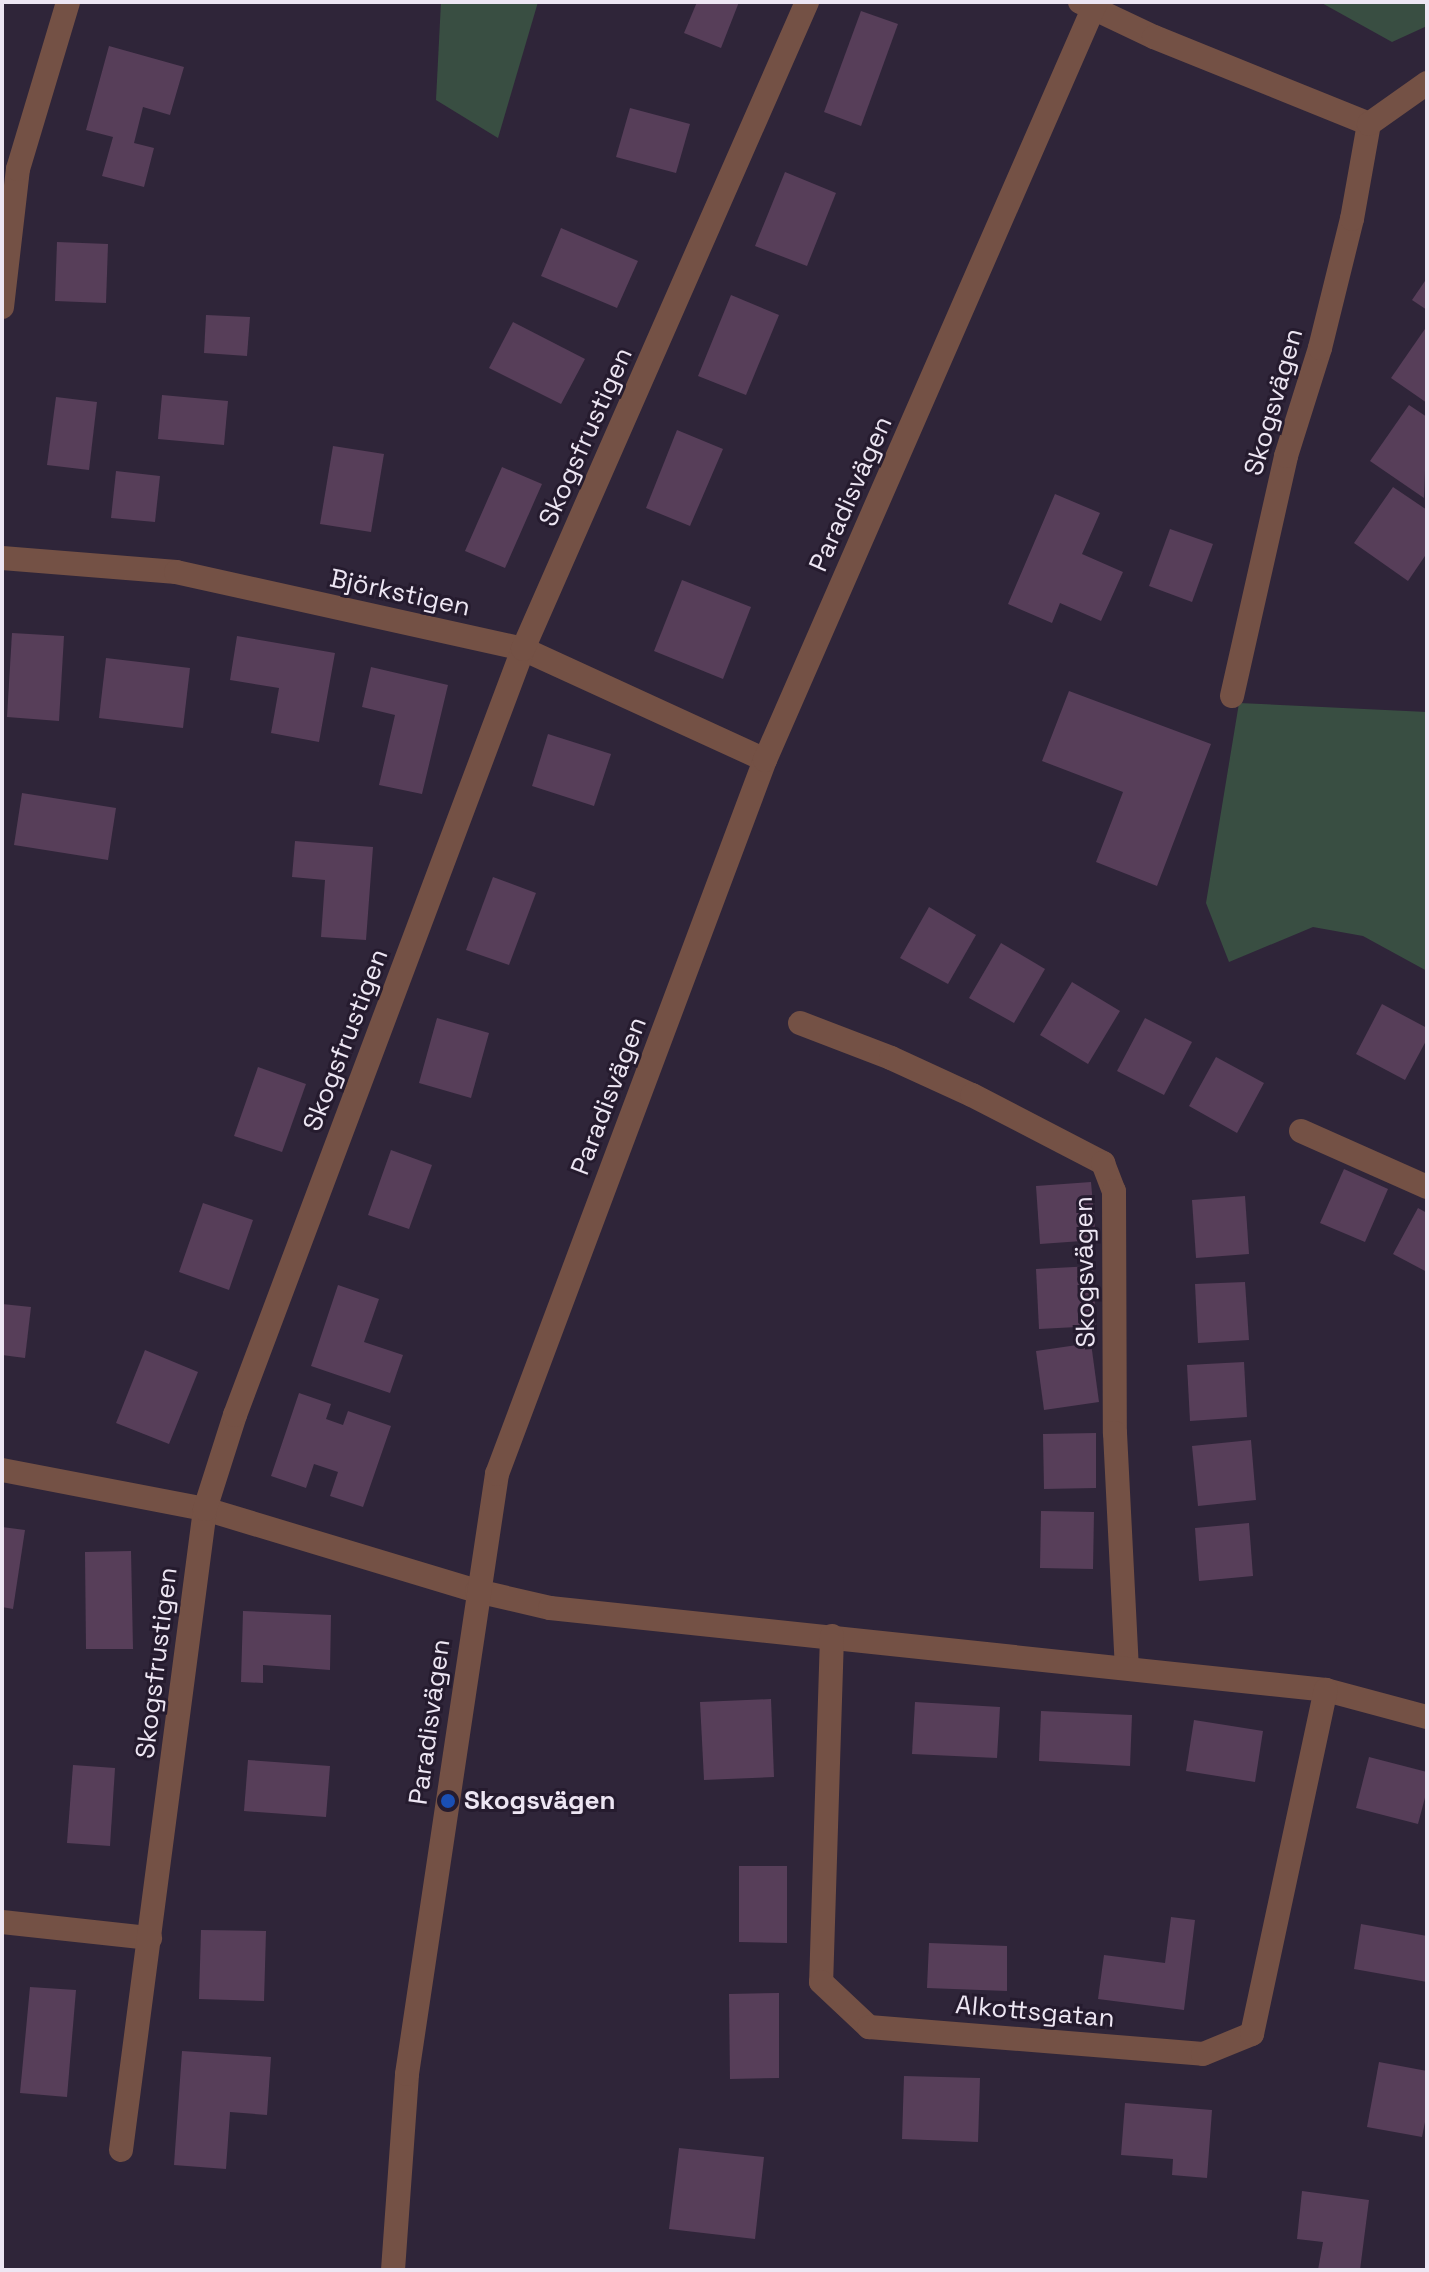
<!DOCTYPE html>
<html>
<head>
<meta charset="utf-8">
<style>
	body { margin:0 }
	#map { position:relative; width:1429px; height:2272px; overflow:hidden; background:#2f2539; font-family:"Space Grotesk",sans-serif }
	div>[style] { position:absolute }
	.green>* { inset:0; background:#394e42 }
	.building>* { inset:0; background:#573e59 }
	.minor>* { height:24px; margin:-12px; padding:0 12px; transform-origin:12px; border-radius:12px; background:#745145 }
	.dots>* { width:22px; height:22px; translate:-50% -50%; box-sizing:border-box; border:4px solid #251b2e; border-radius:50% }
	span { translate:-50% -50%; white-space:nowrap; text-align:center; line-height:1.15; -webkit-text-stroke:6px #251b2e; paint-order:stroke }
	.street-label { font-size:26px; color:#ede6f3 }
	.poi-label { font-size:26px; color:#ede6f3; font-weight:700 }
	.left { translate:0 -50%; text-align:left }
	.frame { position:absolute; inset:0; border:4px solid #ede6f3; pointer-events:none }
</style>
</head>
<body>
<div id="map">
	<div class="green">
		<div style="clip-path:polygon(441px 2px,538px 2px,498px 138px,436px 100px)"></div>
		<div style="clip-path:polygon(1320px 2px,1427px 2px,1427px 26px,1392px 42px)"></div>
		<div style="clip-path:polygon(1239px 703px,1427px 712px,1427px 971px,1363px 936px,1313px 927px,1229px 962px,1206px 903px)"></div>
	</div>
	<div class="building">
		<div style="clip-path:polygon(697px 2px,739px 2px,721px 48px,684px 33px)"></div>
		<div style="clip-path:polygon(861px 11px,898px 24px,861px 126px,824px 112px)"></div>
		<div style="clip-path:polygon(109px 46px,184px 67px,170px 115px,143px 107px,134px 143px,154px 148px,144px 187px,102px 176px,113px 137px,86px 130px)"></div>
		<div style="clip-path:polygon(630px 108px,690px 124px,676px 173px,616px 157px)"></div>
		<div style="clip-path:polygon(785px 172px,836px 193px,807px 266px,755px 246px)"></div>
		<div style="clip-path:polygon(561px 228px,638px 261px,617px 308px,541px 276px)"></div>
		<div style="clip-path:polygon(57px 242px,108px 244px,106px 303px,55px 301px)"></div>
		<div style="clip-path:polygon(1427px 278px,1427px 310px,1412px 300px)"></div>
		<div style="clip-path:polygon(731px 295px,779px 315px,746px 395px,698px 376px)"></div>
		<div style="clip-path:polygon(206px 315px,250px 317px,247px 356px,204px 353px)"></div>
		<div style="clip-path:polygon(513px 322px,585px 359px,561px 404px,489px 368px)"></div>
		<div style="clip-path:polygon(1427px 326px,1427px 403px,1391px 378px)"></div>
		<div style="clip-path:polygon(162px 395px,228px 401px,224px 445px,158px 439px)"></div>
		<div style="clip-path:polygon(56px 397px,97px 402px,89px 470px,47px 465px)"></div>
		<div style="clip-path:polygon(1409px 405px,1427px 417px,1424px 498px,1370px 461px)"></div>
		<div style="clip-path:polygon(677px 430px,723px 449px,690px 526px,646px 508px)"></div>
		<div style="clip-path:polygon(333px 446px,384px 454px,371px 532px,320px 524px)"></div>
		<div style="clip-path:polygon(502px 467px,542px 484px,505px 568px,465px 551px)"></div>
		<div style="clip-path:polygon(116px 471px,160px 476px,155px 522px,111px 518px)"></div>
		<div style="clip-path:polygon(1393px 487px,1427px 510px,1427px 553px,1408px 581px,1354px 543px)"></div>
		<div style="clip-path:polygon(1055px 494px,1100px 513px,1082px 554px,1123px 572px,1101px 621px,1060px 603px,1052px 623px,1008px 604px)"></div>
		<div style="clip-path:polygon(1170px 529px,1213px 544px,1192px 602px,1149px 586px)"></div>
		<div style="clip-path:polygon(682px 580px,751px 607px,723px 679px,654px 651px)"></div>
		<div style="clip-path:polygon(12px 633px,64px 636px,59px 721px,7px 717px)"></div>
		<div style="clip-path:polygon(237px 636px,335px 653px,319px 742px,271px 733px,279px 688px,230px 680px)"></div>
		<div style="clip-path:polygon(106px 658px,190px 668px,183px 728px,99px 718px)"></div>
		<div style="clip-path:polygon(371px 667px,448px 685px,422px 794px,379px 785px,395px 715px,362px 707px)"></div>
		<div style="clip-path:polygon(1069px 691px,1211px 744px,1157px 886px,1096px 862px,1123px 792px,1042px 761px)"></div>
		<div style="clip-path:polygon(548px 734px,611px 754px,594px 806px,532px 786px)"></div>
		<div style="clip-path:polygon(22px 793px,116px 808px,108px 860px,14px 845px)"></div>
		<div style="clip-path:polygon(295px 841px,373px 847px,366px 940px,321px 937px,325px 880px,292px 877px)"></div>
		<div style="clip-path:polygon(493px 877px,536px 893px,509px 965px,466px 950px)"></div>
		<div style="clip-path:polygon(929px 907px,976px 935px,948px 984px,900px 958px)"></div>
		<div style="clip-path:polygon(1001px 943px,1045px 969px,1014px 1023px,969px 998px)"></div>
		<div style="clip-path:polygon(1072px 982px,1120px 1011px,1088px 1064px,1040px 1035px)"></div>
		<div style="clip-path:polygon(1382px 1004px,1427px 1028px,1427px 1039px,1405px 1080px,1356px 1054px)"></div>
		<div style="clip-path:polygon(437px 1018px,489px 1033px,471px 1098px,419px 1083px)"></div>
		<div style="clip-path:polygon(1145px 1018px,1192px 1042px,1164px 1095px,1117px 1071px)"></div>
		<div style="clip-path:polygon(1216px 1057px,1264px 1083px,1237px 1133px,1189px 1106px)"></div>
		<div style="clip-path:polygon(258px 1067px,306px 1084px,282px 1152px,234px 1136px)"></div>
		<div style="clip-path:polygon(391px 1150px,432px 1165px,409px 1229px,368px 1215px)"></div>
		<div style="clip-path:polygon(1344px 1169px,1388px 1189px,1365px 1242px,1320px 1223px)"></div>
		<div style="clip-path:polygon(1091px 1182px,1096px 1240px,1040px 1244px,1036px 1186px)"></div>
		<div style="clip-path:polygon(1245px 1196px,1249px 1254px,1196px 1258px,1192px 1200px)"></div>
		<div style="clip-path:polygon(203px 1203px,253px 1220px,229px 1290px,179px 1272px)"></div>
		<div style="clip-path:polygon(1418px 1208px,1427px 1213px,1427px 1272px,1393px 1254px)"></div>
		<div style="clip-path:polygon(1093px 1266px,1096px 1326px,1039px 1329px,1036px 1269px)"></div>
		<div style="clip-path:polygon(1245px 1282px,1249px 1340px,1198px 1343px,1195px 1284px)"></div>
		<div style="clip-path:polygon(338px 1285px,379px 1299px,364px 1342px,403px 1355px,390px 1393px,311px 1366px)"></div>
		<div style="clip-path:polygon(2px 1304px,31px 1307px,25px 1358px,2px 1355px)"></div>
		<div style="clip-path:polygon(1091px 1343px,1099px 1402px,1044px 1410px,1036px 1351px)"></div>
		<div style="clip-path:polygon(145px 1350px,198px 1372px,169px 1444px,116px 1423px)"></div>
		<div style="clip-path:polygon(1244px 1362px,1247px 1417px,1190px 1421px,1187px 1365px)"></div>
		<div style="clip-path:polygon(299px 1393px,331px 1404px,326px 1419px,343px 1425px,348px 1411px,391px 1426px,363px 1507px,330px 1496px,338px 1472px,314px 1464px,306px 1488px,271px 1476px)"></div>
		<div style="clip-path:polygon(1096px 1433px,1096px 1488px,1044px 1489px,1043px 1434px)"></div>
		<div style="clip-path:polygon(1251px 1440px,1256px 1500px,1198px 1506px,1192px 1446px)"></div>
		<div style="clip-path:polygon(1041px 1511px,1094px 1512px,1093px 1569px,1040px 1568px)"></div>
		<div style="clip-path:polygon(1249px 1523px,1253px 1576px,1199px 1581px,1195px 1528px)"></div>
		<div style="clip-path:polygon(2px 1527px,25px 1530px,13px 1609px,2px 1607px)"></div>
		<div style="clip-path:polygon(131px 1551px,133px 1649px,86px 1649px,85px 1552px)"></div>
		<div style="clip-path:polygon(243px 1611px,331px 1615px,330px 1670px,263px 1665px,263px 1683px,241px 1682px)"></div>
		<div style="clip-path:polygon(771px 1699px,774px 1777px,704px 1780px,700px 1702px)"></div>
		<div style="clip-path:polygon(915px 1702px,1000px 1707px,997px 1758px,912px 1754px)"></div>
		<div style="clip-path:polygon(1041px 1711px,1132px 1715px,1130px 1766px,1039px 1761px)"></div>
		<div style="clip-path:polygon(1194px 1720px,1263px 1731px,1255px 1782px,1186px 1771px)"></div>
		<div style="clip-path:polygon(1369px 1757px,1427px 1772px,1427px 1790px,1418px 1824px,1356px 1808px)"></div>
		<div style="clip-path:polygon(248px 1760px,330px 1766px,326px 1817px,244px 1811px)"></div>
		<div style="clip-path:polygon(73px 1765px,115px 1768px,110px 1846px,67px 1843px)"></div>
		<div style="clip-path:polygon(739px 1866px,787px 1866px,787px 1943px,739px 1942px)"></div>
		<div style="clip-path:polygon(1171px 1917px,1195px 1920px,1184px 2010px,1098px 1999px,1104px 1955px,1165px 1963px)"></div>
		<div style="clip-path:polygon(1361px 1924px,1427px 1936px,1427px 1982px,1354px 1969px)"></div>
		<div style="clip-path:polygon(201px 1930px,266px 1931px,264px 2001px,199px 1999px)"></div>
		<div style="clip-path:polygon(929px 1943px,1007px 1946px,1007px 1991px,927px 1988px)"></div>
		<div style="clip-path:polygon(30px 1987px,76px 1990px,67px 2097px,20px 2093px)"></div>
		<div style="clip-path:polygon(779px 1993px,779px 2078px,730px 2079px,729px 1994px)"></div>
		<div style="clip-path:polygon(182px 2051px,271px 2057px,267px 2115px,230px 2112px,226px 2169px,174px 2165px)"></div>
		<div style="clip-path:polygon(1379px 2062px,1427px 2071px,1427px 2112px,1422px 2137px,1367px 2127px)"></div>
		<div style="clip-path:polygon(904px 2076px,980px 2078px,978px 2142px,902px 2139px)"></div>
		<div style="clip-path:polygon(1125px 2103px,1212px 2110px,1207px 2178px,1172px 2175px,1173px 2159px,1121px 2155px)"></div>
		<div style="clip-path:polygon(679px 2148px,764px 2157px,755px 2239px,669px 2229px)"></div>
		<div style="clip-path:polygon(1302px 2191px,1369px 2200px,1360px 2270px,1318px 2270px,1323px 2242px,1297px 2239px)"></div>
	</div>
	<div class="minor">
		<div style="left:1080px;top:2px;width:82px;rotate:25.3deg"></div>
		<div style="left:1154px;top:37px;width:232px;rotate:22deg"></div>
		<div style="left:2px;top:307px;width:139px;rotate:-83.4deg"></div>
		<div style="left:18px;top:169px;width:174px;rotate:-73.3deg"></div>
		<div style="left:2px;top:558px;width:175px;rotate:4.6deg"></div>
		<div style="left:176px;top:572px;width:355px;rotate:12.5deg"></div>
		<div style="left:523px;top:649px;width:266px;rotate:24.6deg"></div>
		<div style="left:1232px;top:696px;width:246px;rotate:-77.3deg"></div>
		<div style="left:1286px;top:456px;width:113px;rotate:-72.5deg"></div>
		<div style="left:1320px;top:348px;width:133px;rotate:-76.1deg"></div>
		<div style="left:1352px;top:219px;width:97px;rotate:-79.9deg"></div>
		<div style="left:1369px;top:124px;width:71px;rotate:-35.3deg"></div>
		<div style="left:800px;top:1023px;width:97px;rotate:21deg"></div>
		<div style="left:891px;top:1058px;width:89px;rotate:24.6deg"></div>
		<div style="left:972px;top:1095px;width:148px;rotate:27.4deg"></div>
		<div style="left:1103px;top:1163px;width:30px;rotate:69deg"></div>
		<div style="left:1114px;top:1191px;width:242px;rotate:89.8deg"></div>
		<div style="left:1115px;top:1433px;width:234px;rotate:87.1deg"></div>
		<div style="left:1301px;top:1131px;width:138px;rotate:24deg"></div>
		<div style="left:2px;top:1470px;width:207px;rotate:10.9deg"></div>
		<div style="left:205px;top:1509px;width:284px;rotate:16.8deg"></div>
		<div style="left:477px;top:1591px;width:75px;rotate:13.1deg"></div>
		<div style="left:550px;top:1608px;width:780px;rotate:6.03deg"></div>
		<div style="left:1326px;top:1690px;width:105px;rotate:15deg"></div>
		<div style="left:832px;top:1636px;width:346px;rotate:91.8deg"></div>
		<div style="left:821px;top:1982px;width:66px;rotate:43.2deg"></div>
		<div style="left:869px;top:2027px;width:335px;rotate:4.6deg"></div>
		<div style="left:1203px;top:2054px;width:53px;rotate:-22.2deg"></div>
		<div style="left:1252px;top:2034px;width:352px;rotate:-77.9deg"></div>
		<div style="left:2px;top:1922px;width:149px;rotate:6.2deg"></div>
		<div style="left:121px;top:2150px;width:646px;rotate:-82.53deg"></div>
		<div style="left:205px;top:1509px;width:99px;rotate:-72.3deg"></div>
		<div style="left:235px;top:1415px;width:818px;rotate:-69.39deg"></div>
		<div style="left:523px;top:649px;width:707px;rotate:-66.3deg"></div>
		<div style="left:393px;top:2270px;width:196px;rotate:-85.9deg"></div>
		<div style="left:407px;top:2074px;width:607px;rotate:-81.47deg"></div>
		<div style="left:497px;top:1474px;width:763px;rotate:-69.43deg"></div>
		<div style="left:765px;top:760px;width:827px;rotate:-66.41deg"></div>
	</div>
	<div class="dots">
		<div style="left:448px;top:1801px;background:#1a4fb4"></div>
	</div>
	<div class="street-label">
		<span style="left:1274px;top:402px;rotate:-74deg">Skogsvägen</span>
		<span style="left:586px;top:437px;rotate:-66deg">Skogsfrustigen</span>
		<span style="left:851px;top:494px;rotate:-66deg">Paradisvägen</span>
		<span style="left:400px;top:593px;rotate:12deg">Björkstigen</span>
		<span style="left:346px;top:1040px;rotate:-69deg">Skogsfrustigen</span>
		<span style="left:609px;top:1096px;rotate:-69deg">Paradisvägen</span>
		<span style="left:1085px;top:1272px;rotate:-91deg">Skogsvägen</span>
		<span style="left:157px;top:1663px;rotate:-83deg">Skogsfrustigen</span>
		<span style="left:430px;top:1722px;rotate:-82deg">Paradisvägen</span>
		<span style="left:1035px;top:2012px;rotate:5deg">Alkottsgatan</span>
	</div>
	<div class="poi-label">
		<span class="left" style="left:464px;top:1801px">Skogsvägen</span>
	</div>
	<div class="frame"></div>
</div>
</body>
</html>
